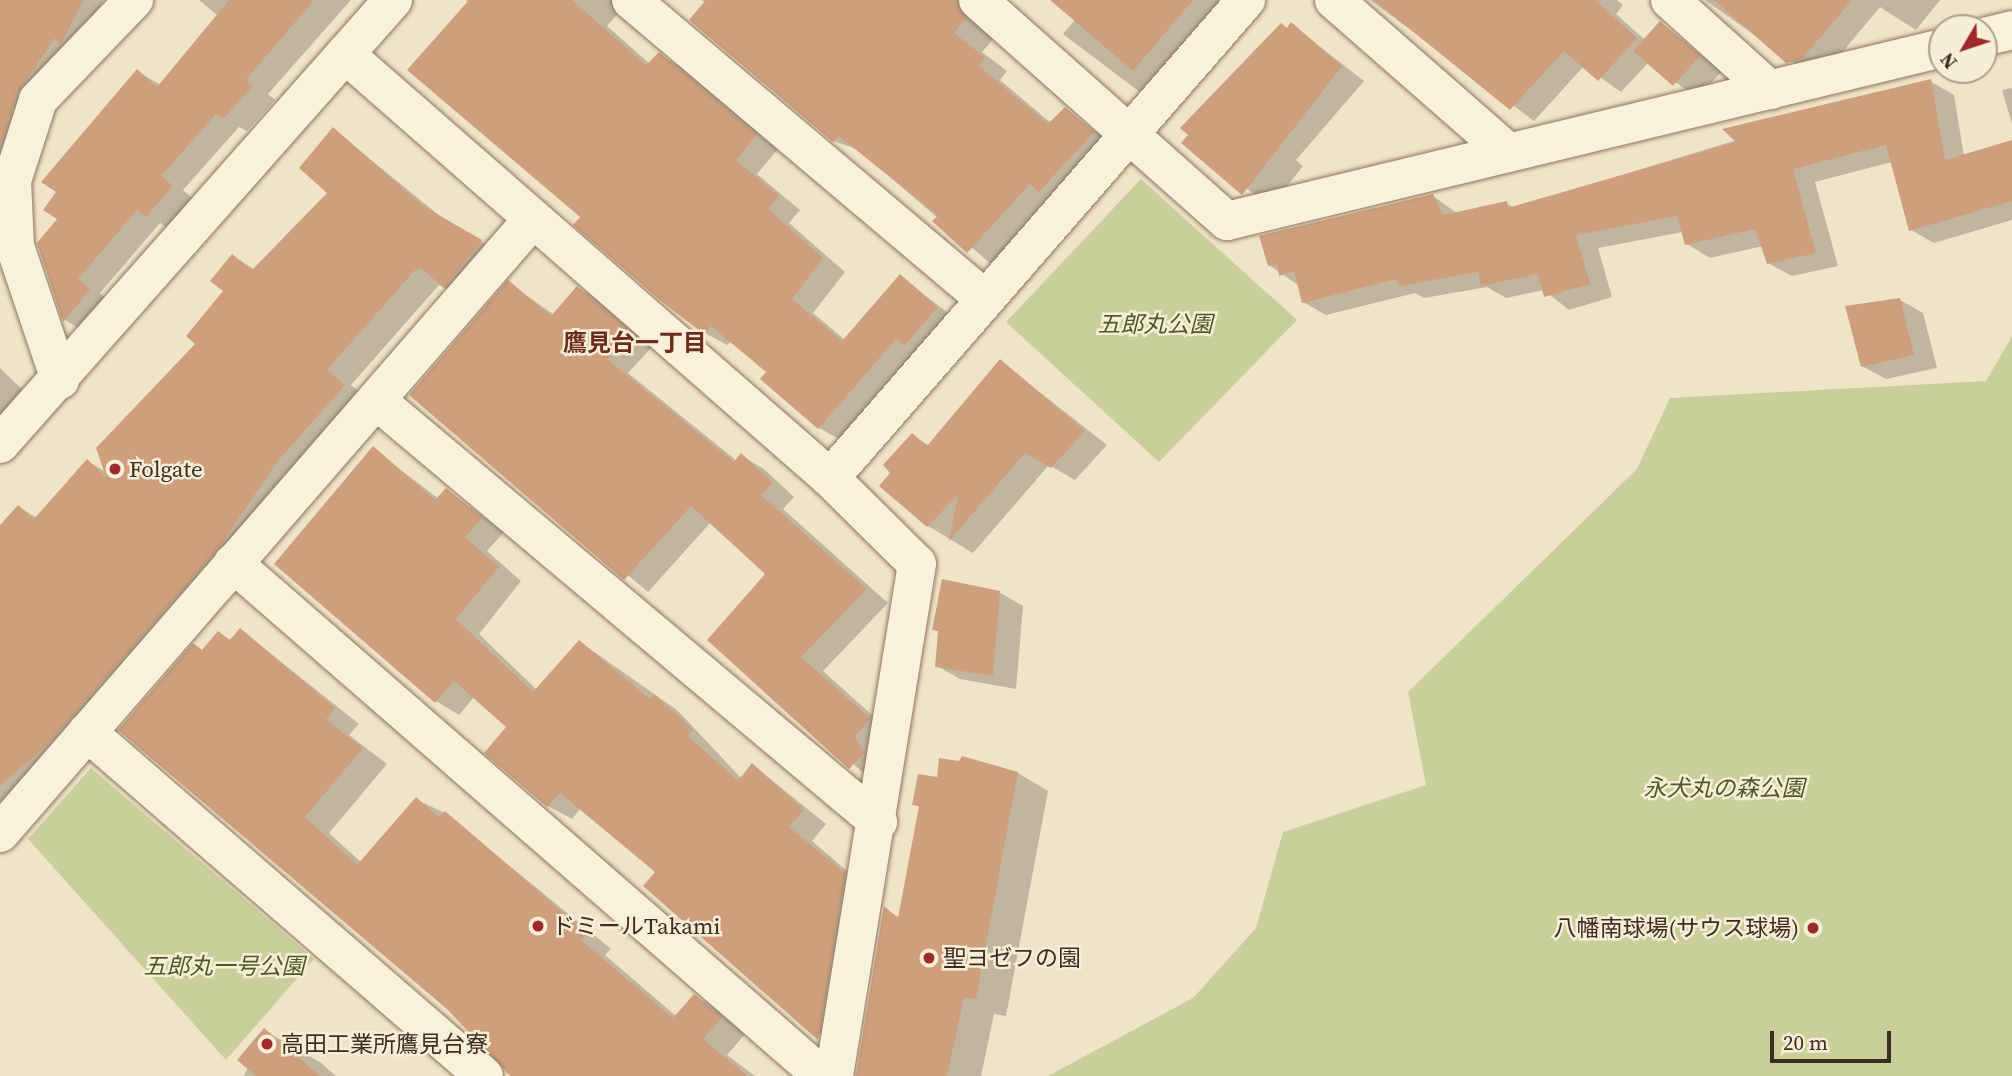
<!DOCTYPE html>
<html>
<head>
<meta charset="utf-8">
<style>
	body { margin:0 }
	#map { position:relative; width:2012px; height:1076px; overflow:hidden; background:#f0e4c8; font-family:"Source Serif 4","Noto Sans JP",serif }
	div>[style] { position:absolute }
	.green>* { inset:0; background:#c9cf9b }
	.shadow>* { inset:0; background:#0003 }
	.building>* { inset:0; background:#cf9f7d }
	.roads { filter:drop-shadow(0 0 2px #8d765c) drop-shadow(0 0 2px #8d765c) }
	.street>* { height:38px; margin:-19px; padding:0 19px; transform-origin:19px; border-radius:19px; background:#faf1dc }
	.secondary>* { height:38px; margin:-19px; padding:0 19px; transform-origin:19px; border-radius:19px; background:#faf1dc }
	.dots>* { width:19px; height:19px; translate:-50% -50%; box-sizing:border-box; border:4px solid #f7eed8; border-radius:50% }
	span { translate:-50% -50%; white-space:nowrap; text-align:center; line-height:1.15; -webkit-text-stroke:5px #f7eed8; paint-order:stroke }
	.park-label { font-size:23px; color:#4d5a26; font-style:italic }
	.poi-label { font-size:23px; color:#3d2e20 }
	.left { translate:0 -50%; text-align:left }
	.right { translate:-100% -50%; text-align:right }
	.neighbourhood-label { font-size:24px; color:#6b2e1e; font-weight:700 }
	.north { position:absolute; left:1928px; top:14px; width:70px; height:70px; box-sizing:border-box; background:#f7eed8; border:2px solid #ada18e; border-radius:50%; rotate:231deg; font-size:19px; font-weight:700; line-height:28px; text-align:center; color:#3d2e20 }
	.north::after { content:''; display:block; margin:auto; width:24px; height:32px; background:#9e2a2b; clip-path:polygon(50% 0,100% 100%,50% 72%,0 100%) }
	.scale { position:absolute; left:1770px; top:1031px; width:121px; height:32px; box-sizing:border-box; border:4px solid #3d2e20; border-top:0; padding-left:9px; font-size:21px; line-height:24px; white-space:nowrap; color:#3d2e20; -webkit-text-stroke:5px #f7eed8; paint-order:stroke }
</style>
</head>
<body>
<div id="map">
	<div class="green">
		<div style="clip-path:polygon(1141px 179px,1297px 320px,1159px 462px,1006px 322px)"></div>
		<div style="clip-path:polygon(2012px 336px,2012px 1076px,1048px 1076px,1193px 998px,1256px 928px,1283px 832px,1426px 785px,1408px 692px,1637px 469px,1670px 398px,1986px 381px)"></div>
		<div style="clip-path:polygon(91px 768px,314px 959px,226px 1060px,28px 839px)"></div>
	</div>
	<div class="shadow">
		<div style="clip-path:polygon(0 0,104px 0,0 188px)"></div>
		<div style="clip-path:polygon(199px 0,351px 0,268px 94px,275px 100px,247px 131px,239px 127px,183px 190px,194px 200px,170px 229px,160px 223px,100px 293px,112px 304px,87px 333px,65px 320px,39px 243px,59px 219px,138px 72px,161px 85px,218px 16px)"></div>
		<div style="clip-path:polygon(466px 0,630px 0,607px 26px,650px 64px,659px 54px,681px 67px,778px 149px,757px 174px,800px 210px,789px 223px,845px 272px,813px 313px,845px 340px,900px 277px,959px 321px,841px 440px,819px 428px,769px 371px,732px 340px,727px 345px,705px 333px,583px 216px)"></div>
		<div style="clip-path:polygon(702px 0,984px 0,994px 38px,982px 52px,1007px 71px,1000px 80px,1051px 123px,1065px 109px,1115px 146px,991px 264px,859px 150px,834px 141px)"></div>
		<div style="clip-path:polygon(1052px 0,1226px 0,1145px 96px,1063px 34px,1075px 20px)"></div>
		<div style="clip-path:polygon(1370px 0,1617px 0,1623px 5px,1616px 14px,1645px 40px,1661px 23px,1722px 71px,1697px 98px,1649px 62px,1621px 92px,1584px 66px,1534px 121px)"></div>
		<div style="clip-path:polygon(1705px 0,1940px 0,1916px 30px,1880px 7px,1826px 72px,1811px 75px)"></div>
		<div style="clip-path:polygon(1292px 25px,1364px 81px,1296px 160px,1303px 166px,1271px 206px,1183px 143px)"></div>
		<div style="clip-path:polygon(1930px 81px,1954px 95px,1964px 156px,2012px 142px,2012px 220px,1934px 243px,1911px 230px,1892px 162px,1815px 182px,1838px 266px,1792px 276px,1768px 263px,1763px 246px,1710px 258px,1687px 244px,1683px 232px,1598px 248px,1612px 297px,1569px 310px,1544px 290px,1506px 298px,1487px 287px,1424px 298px,1415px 293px,1326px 315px,1303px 302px,1298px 285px,1269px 265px,1433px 196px,1458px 214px,1506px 203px,1514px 208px)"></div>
		<div style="clip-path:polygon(2012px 88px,2012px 124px,2002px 90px)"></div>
		<div style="clip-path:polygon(333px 129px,446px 221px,505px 255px,469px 301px,439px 285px,351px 385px,368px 400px,0 824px,0 528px,19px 507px,37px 518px,87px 461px,106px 472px,197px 344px,226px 291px,233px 256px,255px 270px,329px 193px)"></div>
		<div style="clip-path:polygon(509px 283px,554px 315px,578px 288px,600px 301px,652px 347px,628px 373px,737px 461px,742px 456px,764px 469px,794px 497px,783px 509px,888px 603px,823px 671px,891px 732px,873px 781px,709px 640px,768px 574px,711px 522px,648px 592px,412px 394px)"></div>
		<div style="clip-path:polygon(1900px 300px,1923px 313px,1937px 368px,1886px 379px,1862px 366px)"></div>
		<div style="clip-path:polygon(1000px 361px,1107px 445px,1075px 480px,1049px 465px,973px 553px,928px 526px,892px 473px,913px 436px,930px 446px)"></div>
		<div style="clip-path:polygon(0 368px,29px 396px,0 419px)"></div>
		<div style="clip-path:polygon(373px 449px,439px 499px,447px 490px,504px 532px,487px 551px,521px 581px,479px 634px,537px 690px,580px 642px,677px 710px,742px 779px,753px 765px,826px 824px,812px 841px,867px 888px,841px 1052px,646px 886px,658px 871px,581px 808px,572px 819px,548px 806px,487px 753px,509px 727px,474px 697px,459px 715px,436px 701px)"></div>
		<div style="clip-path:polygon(999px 592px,1023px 606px,1016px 689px,960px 679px,937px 666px,939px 632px,934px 629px)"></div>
		<div style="clip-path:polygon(241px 630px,359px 724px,349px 735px,387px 764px,329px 833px,362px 863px,417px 800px,445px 813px,611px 949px,605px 955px,676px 1016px,695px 996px,720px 1011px,746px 1033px,727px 1055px,755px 1076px,516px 1076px,449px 1009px,121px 730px)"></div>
		<div style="clip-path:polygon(1018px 773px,1048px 791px,1006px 1016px,994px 1014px,981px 1076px,857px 1076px,885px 909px,900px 918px,921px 808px,914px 804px,938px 779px)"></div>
		<div style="clip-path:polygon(265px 1031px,320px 1062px,336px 1076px,244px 1076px)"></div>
	</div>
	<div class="building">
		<div style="clip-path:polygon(0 0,84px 0,61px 44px,55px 38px,17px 93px,0 147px)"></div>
		<div style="clip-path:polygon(229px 0,314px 0,246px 80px,253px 86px,223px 119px,216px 114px,161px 176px,173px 186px,146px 217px,137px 210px,78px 279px,90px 290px,63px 322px,37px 243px,57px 219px,43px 210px,56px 192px,41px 182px,137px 69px,157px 87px)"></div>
		<div style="clip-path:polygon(469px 0,572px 0,646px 65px,659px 52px,757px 135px,736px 160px,779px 196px,768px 209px,823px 258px,792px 299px,842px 341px,900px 274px,938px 307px,904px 346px,896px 339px,818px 429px,760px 379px,766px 372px,711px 326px,704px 334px,661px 301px,573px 225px,580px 217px,407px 70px)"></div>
		<div style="clip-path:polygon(706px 0,955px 0,966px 19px,954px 33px,985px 57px,979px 66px,1048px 124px,1065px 107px,1094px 132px,1039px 192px,1030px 184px,967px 253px,932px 221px,938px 216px,839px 136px,833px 142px,689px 20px)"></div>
		<div style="clip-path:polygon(1050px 0,1193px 0,1133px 71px)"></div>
		<div style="clip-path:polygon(1374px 0,1595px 0,1637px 38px,1598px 81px,1564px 51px,1510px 110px)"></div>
		<div style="clip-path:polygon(1714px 0,1852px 0,1802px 59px,1786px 63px)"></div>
		<div style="clip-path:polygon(1660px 21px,1700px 56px,1673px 86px,1633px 51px)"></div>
		<div style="clip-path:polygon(1291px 22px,1342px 66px,1242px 195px,1181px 143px,1188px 135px,1180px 128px,1281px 23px,1287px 28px)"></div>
		<div style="clip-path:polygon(1931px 79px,1945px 160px,2012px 140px,2012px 201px,1909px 231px,1886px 145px,1793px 169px,1816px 253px,1767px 264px,1755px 229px,1685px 245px,1677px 216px,1576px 235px,1590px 284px,1544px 297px,1538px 274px,1481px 286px,1478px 272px,1399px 286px,1397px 279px,1302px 303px,1294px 271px,1279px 276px,1277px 265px,1268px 266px,1259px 236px,1433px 194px,1443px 215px,1507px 201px,1508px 208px,1736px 142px,1722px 129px)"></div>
		<div style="clip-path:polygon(333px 127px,423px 206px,482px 240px,444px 288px,421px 268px,414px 271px,327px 370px,345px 385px,277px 462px,220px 546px,46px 746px,0 786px,0 525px,18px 505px,34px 519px,87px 459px,106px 477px,96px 448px,195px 344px,186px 336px,223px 291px,210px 281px,232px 254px,252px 270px,327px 193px,299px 168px)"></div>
		<div style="clip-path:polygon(508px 280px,551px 316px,577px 286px,631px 333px,607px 359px,734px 462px,741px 453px,773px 483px,761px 495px,867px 589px,801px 657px,870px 718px,855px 737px,864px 753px,849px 769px,707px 640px,765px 574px,691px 506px,624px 580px,409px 395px)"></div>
		<div style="clip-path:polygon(1900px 298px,1914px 355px,1861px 367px,1845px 306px)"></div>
		<div style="clip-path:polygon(1000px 359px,1085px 431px,1051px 468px,1025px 453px,949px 541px,958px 495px,927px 527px,879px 486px,890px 473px,883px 465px,912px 433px,927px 446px)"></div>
		<div style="clip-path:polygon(373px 446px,435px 500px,446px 488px,482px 518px,465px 537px,499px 567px,456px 619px,533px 692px,579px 640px,650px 699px,654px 694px,693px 730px,688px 736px,738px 781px,752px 763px,804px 810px,789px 827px,845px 873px,818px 1040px,643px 886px,655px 872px,560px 793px,547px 807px,484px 753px,506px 727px,454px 681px,435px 703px,274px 564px)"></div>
		<div style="clip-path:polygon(942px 579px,1000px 591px,993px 676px,935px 667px,938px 631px,932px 630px)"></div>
		<div style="clip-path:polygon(240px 628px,335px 708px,326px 720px,363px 748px,305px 817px,357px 865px,416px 797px,439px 817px,445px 811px,587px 933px,581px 940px,673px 1018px,694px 994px,722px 1018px,703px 1039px,748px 1076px,510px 1076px,448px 1010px,118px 730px,193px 643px,202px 650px,218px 631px,230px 640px)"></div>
		<div style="clip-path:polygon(962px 756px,1018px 772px,976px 999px,964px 998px,947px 1076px,856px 1076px,884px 906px,898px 918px,919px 806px,912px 805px,918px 774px,937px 777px,939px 758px,959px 761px)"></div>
		<div style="clip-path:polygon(264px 1028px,320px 1076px,256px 1076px,237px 1060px)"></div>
	</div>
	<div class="roads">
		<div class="street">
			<div style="left:631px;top:0;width:463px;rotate:40.2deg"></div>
			<div style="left:978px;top:0;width:333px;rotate:41.6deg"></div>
			<div style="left:1227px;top:221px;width:736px;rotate:-13.6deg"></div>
			<div style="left:1334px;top:0;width:232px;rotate:41.2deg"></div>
			<div style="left:1670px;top:0;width:135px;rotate:42deg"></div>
			<div style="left:1984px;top:37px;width:29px;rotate:-14deg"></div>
			<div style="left:60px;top:380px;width:141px;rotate:-108.6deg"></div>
			<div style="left:15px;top:246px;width:65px;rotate:-92.6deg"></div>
			<div style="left:12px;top:181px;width:85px;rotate:-72.2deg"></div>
			<div style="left:38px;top:100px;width:139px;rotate:-46.2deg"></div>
			<div style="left:376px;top:400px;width:656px;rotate:40.05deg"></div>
			<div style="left:830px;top:478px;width:122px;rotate:44.7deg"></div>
			<div style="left:917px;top:564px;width:519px;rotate:99.21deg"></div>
			<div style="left:233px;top:563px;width:781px;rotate:41.05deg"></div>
			<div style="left:87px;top:732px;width:525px;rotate:40.91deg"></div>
			<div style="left:0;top:833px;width:810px;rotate:-49.05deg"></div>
		</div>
		<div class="secondary">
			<div style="left:345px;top:54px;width:644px;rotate:41.16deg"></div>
			<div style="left:830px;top:478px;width:634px;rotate:-48.97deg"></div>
			<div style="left:0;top:444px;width:593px;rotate:-48.49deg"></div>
		</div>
	</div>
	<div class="dots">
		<div style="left:115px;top:469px;background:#9e2a2b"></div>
		<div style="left:538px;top:926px;background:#9e2a2b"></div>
		<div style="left:1813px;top:928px;background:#9e2a2b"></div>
		<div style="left:929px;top:958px;background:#9e2a2b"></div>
		<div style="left:267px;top:1044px;background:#9e2a2b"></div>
	</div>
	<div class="park-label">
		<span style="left:1155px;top:324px">五郎丸公園</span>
		<span style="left:1724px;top:788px">永犬丸の森公園</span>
		<span style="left:224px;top:966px">五郎丸一号公園</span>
	</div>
	<div class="poi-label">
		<span class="left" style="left:129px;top:469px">Folgate</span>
		<span class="left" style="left:552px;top:926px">ドミールTakami</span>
		<span class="right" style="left:1799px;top:928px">八幡南球場(サウス球場)</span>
		<span class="left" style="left:943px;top:958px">聖ヨゼフの園</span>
		<span class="left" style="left:281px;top:1044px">高田工業所鷹見台寮</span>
	</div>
	<div class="neighbourhood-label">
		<span style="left:635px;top:343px">鷹見台一丁目</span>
	</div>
	<div class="north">N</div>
	<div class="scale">20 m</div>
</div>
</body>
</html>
